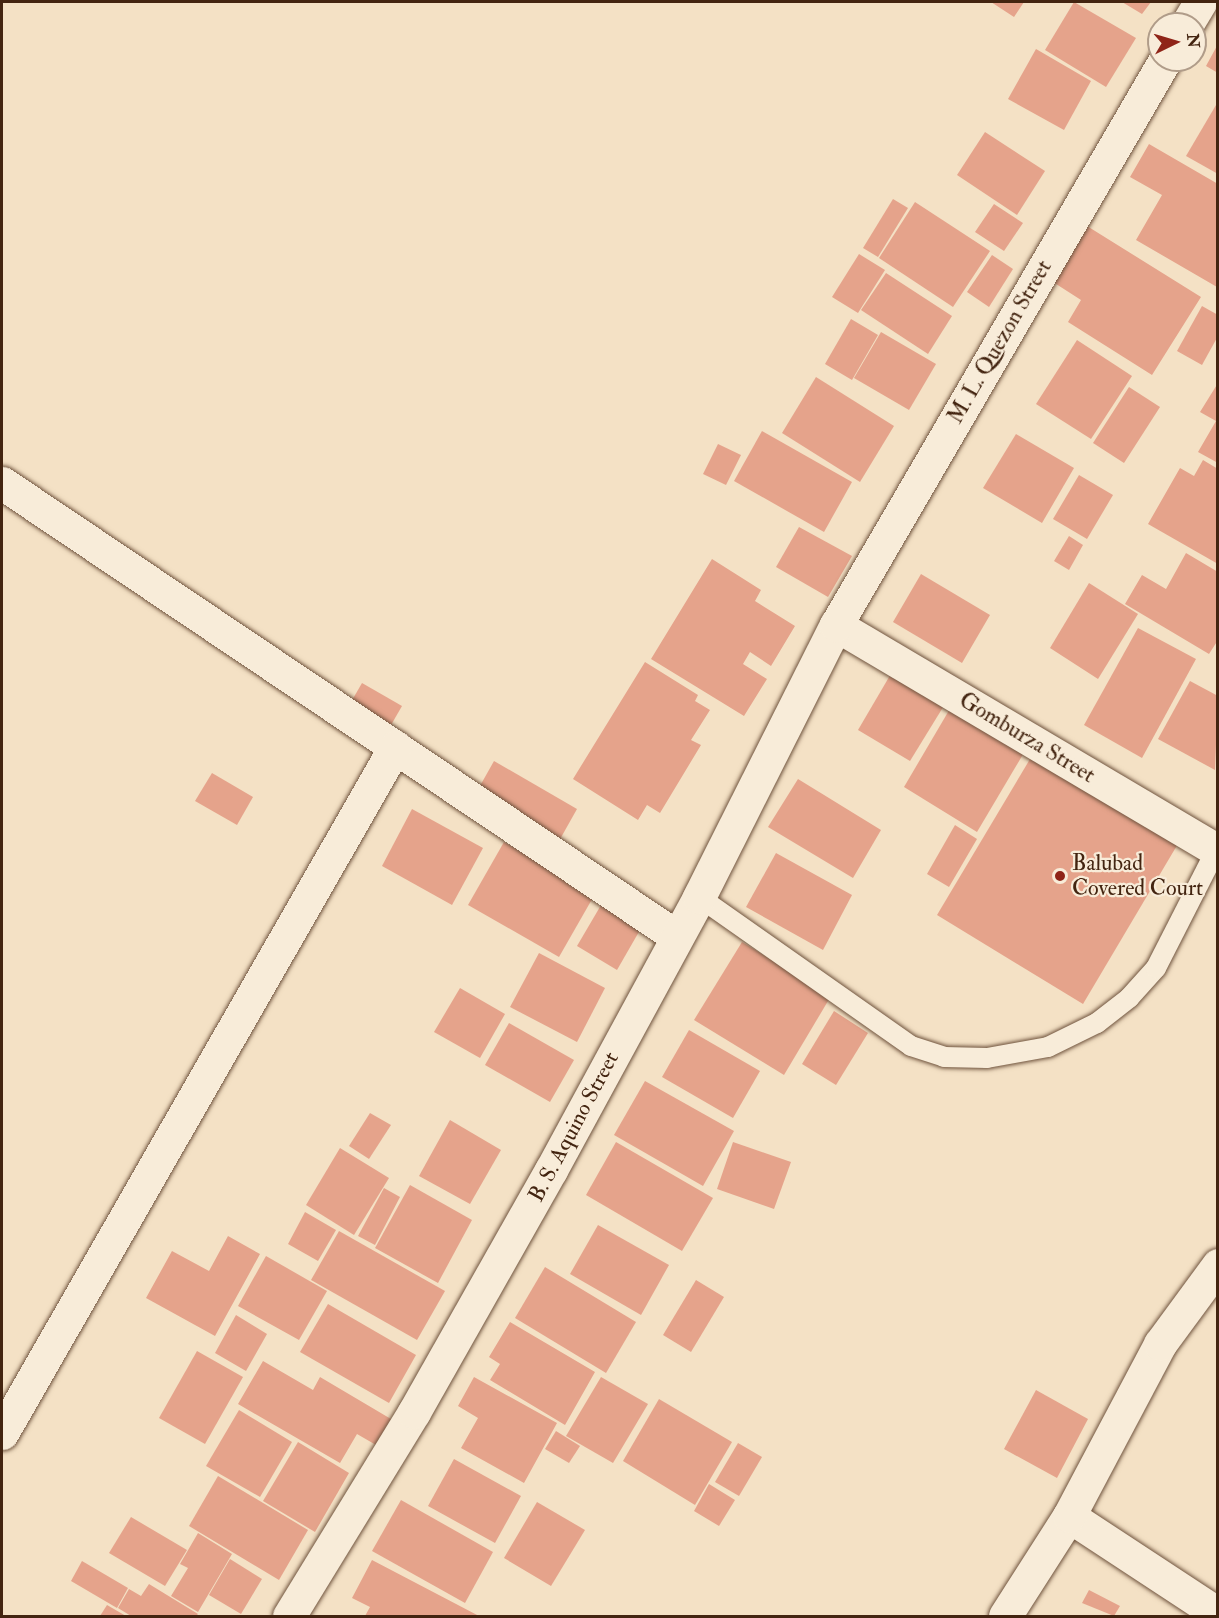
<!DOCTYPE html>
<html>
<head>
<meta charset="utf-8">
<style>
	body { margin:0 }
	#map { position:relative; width:1219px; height:1618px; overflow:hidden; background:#f4e1c5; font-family:"IM FELL Double Pica",serif }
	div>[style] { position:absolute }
	.building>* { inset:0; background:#e5a38b }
	.roads { filter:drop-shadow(0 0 2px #6f533d) drop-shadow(0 0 2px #6f533d) }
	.lane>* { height:20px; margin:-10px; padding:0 10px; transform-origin:10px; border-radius:10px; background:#f8ecd9 }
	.street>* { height:33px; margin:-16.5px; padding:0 16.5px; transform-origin:16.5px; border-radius:16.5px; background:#f8ecd9 }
	.secondary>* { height:33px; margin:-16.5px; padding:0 16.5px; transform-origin:16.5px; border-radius:16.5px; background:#f8ecd9 }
	.dots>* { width:16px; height:16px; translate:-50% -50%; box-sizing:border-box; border:3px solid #f8ecd9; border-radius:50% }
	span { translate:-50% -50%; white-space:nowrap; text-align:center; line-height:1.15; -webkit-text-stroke:4.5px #f8ecd9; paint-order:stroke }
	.street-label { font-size:22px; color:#432410 }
	.poi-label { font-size:22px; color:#432410 }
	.left { translate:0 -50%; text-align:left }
	.frame { position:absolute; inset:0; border:3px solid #432410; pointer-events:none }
	.north { position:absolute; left:1147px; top:12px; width:60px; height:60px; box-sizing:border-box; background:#f8ecd9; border:2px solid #b09c89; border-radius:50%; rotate:85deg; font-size:16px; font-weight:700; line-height:24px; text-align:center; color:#432410 }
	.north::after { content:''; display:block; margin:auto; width:21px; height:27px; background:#8f2418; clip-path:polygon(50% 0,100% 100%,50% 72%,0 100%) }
</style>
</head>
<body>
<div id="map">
	<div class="building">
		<div style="clip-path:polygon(991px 2px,1024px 2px,1014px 17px)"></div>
		<div style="clip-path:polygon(1074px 2px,1136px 38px,1106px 87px,1045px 50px)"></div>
		<div style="clip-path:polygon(1122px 2px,1151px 2px,1142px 14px)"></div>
		<div style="clip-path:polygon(1218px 44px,1218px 73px,1206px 66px)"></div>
		<div style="clip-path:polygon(1036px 49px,1091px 81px,1064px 130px,1008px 99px)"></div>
		<div style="clip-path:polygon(1216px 105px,1218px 106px,1218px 174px,1186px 156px)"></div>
		<div style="clip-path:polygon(985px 132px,1045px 171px,1017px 215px,957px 175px)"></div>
		<div style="clip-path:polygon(1149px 144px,1218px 184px,1217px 287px,1136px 240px,1162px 195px,1130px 177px)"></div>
		<div style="clip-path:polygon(893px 199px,908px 208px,878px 257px,863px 248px)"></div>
		<div style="clip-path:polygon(915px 202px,990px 251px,953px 307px,879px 258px)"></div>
		<div style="clip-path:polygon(994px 204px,1023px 223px,1004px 251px,975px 232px)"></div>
		<div style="clip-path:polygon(1087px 226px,1201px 297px,1152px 375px,1068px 322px,1081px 300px,1053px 282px)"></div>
		<div style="clip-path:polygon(859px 254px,885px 270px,858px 313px,832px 297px)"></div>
		<div style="clip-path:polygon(992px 255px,1013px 269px,989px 307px,967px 292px)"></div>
		<div style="clip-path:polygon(886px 273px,952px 316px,928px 354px,861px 310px)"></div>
		<div style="clip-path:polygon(1202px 306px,1218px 315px,1218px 336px,1202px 365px,1177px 351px)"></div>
		<div style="clip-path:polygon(851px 319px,878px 335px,852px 380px,825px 364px)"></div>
		<div style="clip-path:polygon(881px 332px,936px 364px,909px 410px,854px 378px)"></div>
		<div style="clip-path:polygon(1077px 340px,1132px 376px,1091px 439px,1036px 404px)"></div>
		<div style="clip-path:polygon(816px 377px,894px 426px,860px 482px,782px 433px)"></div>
		<div style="clip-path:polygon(1218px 383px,1218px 463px,1198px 452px,1216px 421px,1200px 412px)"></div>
		<div style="clip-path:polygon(1129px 387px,1160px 407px,1124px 463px,1093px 443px)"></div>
		<div style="clip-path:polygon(762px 431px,852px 482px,824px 532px,734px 481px)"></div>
		<div style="clip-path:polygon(1016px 434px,1074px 468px,1042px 523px,983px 488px)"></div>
		<div style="clip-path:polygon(718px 444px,741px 455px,726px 485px,703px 474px)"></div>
		<div style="clip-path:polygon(1203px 460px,1218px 469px,1218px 564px,1148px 524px,1180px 468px,1194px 476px)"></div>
		<div style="clip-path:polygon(1079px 475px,1113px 495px,1087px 539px,1053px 519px)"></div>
		<div style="clip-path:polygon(799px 527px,852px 556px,828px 597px,776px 567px)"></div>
		<div style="clip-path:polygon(1069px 536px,1083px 545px,1069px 570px,1054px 561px)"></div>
		<div style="clip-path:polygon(1186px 553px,1218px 572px,1218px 640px,1209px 654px,1125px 604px,1142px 575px,1166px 589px)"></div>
		<div style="clip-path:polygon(712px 559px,761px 590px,755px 601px,795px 626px,771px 666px,750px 652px,743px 664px,767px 679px,744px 716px,651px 659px)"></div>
		<div style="clip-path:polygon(921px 574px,990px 615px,962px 663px,893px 622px)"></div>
		<div style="clip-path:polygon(1089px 583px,1138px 614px,1098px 679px,1050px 648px)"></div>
		<div style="clip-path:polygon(1138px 628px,1196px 659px,1142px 758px,1084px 725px)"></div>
		<div style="clip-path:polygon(645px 662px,698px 695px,695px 701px,710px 710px,691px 740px,701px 745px,660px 813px,647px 805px,638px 820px,573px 779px)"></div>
		<div style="clip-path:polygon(892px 672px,945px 704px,910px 761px,858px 730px)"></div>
		<div style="clip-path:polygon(1190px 681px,1218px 696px,1215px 770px,1158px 739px)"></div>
		<div style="clip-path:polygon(362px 683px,402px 706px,387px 732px,347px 709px)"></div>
		<div style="clip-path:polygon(951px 707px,1025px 751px,977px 832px,904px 787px)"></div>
		<div style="clip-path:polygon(1036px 749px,1182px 837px,1083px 1004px,937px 915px)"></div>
		<div style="clip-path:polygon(494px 761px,577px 809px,559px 841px,476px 793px)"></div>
		<div style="clip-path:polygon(212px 773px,253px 797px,237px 825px,195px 801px)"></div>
		<div style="clip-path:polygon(798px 779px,881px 830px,853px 878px,768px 827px)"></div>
		<div style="clip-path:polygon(412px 809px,483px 848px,452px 905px,382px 866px)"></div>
		<div style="clip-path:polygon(955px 825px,977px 839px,949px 887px,927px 874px)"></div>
		<div style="clip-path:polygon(504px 842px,595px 894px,559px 957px,468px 905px)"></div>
		<div style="clip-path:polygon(776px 853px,852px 895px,823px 950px,746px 907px)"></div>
		<div style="clip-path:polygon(604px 900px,644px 923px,617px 970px,577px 946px)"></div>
		<div style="clip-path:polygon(742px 942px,831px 996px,784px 1075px,694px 1020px)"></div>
		<div style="clip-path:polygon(539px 953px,605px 988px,577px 1042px,510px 1007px)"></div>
		<div style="clip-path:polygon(460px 988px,505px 1014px,480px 1058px,434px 1032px)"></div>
		<div style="clip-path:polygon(834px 1011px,868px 1033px,836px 1085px,802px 1064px)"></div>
		<div style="clip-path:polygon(509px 1023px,574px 1060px,550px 1102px,485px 1065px)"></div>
		<div style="clip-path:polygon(689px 1030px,760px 1071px,733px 1118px,662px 1077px)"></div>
		<div style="clip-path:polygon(645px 1081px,734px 1131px,703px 1186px,614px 1135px)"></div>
		<div style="clip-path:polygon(370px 1113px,391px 1125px,369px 1159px,349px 1146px)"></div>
		<div style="clip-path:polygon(450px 1120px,501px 1150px,470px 1204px,419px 1176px)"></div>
		<div style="clip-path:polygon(616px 1142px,713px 1198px,682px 1251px,586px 1195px)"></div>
		<div style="clip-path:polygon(733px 1142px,791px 1162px,774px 1209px,717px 1189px)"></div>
		<div style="clip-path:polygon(340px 1148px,389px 1178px,354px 1235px,306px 1205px)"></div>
		<div style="clip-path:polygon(410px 1185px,472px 1220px,438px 1283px,375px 1248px)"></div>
		<div style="clip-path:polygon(384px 1188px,400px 1197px,375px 1245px,358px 1236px)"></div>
		<div style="clip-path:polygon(305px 1212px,336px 1230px,318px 1261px,288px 1244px)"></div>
		<div style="clip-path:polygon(598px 1225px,669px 1265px,641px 1315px,570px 1274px)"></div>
		<div style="clip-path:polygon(339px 1231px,445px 1291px,417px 1340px,311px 1280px)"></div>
		<div style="clip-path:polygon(228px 1236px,260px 1254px,215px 1336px,146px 1298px,172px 1251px,209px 1271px)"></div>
		<div style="clip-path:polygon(266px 1256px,327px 1291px,299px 1340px,238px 1306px)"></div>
		<div style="clip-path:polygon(545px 1267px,636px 1322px,606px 1373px,515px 1318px)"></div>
		<div style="clip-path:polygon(696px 1280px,724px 1297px,691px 1352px,663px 1335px)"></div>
		<div style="clip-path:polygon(328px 1304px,416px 1355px,389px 1403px,300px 1352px)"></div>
		<div style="clip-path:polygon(236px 1315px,267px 1334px,246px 1371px,215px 1353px)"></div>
		<div style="clip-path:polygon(510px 1322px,595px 1372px,565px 1425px,490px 1380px,500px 1364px,489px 1357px)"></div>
		<div style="clip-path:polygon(197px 1351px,243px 1377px,205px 1444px,159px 1418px)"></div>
		<div style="clip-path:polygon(263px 1361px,313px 1390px,320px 1377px,391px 1419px,376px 1445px,357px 1434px,340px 1463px,238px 1404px)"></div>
		<div style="clip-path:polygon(474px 1377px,557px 1423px,524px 1483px,461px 1448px,478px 1418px,458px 1406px)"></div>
		<div style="clip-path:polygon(601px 1377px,648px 1404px,613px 1463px,566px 1436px)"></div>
		<div style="clip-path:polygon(1036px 1390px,1088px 1419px,1057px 1478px,1004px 1449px)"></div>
		<div style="clip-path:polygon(659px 1399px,732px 1442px,695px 1505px,623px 1461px)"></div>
		<div style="clip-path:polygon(239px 1410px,292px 1442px,260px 1497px,206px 1466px)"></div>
		<div style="clip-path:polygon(556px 1431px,580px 1446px,569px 1463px,545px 1449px)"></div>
		<div style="clip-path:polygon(298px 1442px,349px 1473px,315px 1532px,263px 1501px)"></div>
		<div style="clip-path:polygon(738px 1443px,762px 1457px,739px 1496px,715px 1482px)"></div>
		<div style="clip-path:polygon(454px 1459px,521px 1496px,495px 1543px,428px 1506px)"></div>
		<div style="clip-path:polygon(218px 1476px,308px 1530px,279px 1580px,189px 1526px)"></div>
		<div style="clip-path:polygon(709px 1484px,735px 1500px,719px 1526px,694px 1511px)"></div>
		<div style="clip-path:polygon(401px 1500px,493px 1552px,465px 1603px,372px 1551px)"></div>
		<div style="clip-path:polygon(537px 1502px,585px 1530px,551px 1586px,504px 1558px)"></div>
		<div style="clip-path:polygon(131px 1517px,187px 1550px,165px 1586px,109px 1553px)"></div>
		<div style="clip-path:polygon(198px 1533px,232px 1554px,198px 1612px,171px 1596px,188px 1568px,180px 1564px)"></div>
		<div style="clip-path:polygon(230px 1559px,262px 1579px,241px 1614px,209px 1595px)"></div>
		<div style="clip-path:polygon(372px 1560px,479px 1616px,365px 1616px,370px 1607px,352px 1598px)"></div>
		<div style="clip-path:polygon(82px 1561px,128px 1588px,117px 1608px,71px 1581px)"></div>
		<div style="clip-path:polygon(149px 1584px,198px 1614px,196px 1616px,131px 1616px,118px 1608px,129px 1589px,141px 1596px)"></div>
		<div style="clip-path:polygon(1089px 1590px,1120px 1606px,1114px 1616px,1082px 1603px)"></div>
		<div style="clip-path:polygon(107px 1605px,126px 1616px,100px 1616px)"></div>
	</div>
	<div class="roads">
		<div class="lane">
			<div style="left:699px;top:897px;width:259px;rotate:35.1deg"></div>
			<div style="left:911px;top:1046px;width:35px;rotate:18deg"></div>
			<div style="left:944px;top:1057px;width:43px;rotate:1.3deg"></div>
			<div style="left:987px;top:1058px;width:62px;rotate:-10.2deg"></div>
			<div style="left:1048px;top:1047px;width:55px;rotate:-26.1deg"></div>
			<div style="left:1097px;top:1023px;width:41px;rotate:-38deg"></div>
			<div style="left:1129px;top:998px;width:40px;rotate:-48deg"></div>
			<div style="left:1156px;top:968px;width:132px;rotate:-63deg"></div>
		</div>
		<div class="street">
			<div style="left:2px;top:483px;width:812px;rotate:33.91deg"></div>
			<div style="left:836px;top:625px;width:444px;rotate:30.6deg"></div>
			<div style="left:2px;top:1433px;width:791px;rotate:-60.19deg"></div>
			<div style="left:1069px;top:1516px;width:178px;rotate:33.3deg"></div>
			<div style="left:1005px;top:1616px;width:119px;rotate:-57.4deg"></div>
			<div style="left:1069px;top:1516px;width:195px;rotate:-62.1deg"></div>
			<div style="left:1160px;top:1344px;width:98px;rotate:-53.7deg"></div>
		</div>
		<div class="secondary">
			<div style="left:1187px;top:24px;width:26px;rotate:-59deg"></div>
			<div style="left:289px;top:1616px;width:239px;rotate:-58.5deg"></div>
			<div style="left:414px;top:1412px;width:278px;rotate:-60.5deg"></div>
			<div style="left:551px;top:1170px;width:311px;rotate:-61.5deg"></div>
			<div style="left:699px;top:897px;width:305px;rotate:-63.3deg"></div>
			<div style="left:836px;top:625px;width:654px;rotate:-59.79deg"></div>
		</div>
	</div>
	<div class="dots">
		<div style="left:1060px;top:876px;background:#8f2418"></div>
	</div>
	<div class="street-label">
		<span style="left:1000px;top:342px;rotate:-60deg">M. L. Quezon Street</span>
		<span style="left:1027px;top:738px;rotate:31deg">Gomburza Street</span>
		<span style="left:574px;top:1127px;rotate:-62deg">B. S. Aquino Street</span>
	</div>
	<div class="poi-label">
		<span class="left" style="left:1072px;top:876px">Balubad<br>Covered Court</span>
	</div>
	<div class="frame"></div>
	<div class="north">N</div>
</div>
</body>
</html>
